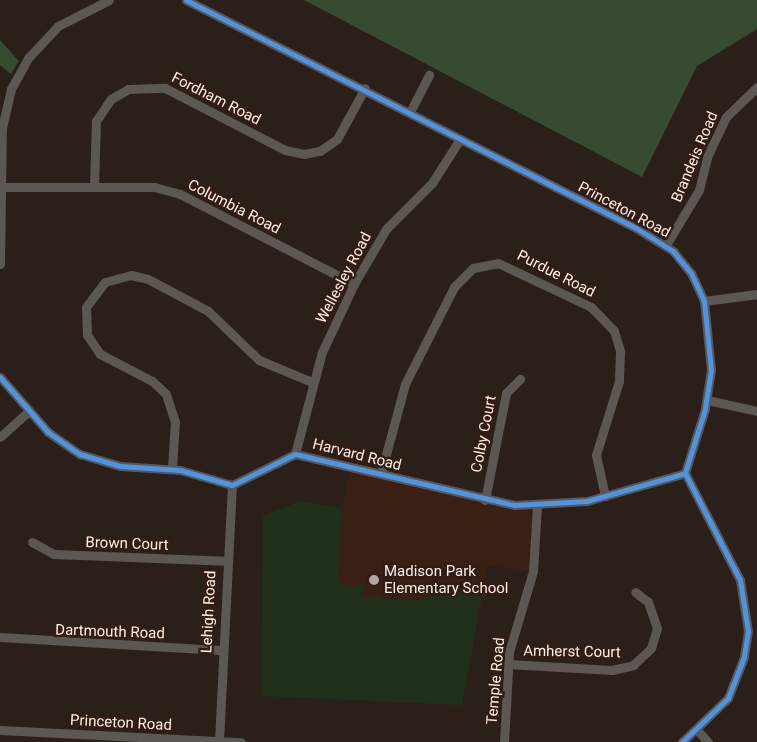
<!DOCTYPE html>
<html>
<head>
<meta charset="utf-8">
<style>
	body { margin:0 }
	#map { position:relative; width:757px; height:742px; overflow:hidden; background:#2b1f1a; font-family:Roboto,sans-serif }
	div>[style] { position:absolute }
	.built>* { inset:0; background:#3a1f15 }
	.green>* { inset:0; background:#202f19 }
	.forest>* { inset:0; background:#374b30 }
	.minor>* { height:9px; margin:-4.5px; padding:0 4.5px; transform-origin:4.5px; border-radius:4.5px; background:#5c5753 }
	.cycleway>* { height:5px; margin:-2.5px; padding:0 2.5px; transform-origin:2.5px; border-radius:2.5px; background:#4d94e3 }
	.dots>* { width:14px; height:14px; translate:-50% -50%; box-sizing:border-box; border:2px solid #321c13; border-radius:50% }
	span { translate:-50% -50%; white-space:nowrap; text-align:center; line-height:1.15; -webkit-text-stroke:5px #321c13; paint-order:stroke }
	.street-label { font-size:15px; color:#feeee8 }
	.poi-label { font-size:15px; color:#feeee8 }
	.left { translate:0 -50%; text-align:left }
</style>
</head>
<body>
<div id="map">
	<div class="built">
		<div style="clip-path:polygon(350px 466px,537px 506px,533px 571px,488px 566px,462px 705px,261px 696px,263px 516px,301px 501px,342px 508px)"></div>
	</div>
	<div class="green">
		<div style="clip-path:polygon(301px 501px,342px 508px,338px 578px,343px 585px,365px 586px,362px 597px,428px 600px,429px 585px,483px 589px,462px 705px,261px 696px,263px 516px)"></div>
	</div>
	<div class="forest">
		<div style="clip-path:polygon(304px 0,757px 0,757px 29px,697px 66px,642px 177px)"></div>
		<div style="clip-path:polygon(0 40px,19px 61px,11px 74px,0 65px)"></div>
	</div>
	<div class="minor">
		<div style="left:186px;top:0;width:504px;rotate:26.87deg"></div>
		<div style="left:636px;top:228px;width:44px;rotate:31.9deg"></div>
		<div style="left:673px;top:251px;width:28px;rotate:51deg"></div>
		<div style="left:691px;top:273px;width:31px;rotate:65deg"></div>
		<div style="left:704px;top:301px;width:69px;rotate:84.2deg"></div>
		<div style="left:711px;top:370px;width:39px;rotate:99deg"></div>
		<div style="left:705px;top:409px;width:67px;rotate:107.4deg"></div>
		<div style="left:685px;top:473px;width:120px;rotate:62.8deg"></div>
		<div style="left:740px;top:580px;width:52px;rotate:81.1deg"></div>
		<div style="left:748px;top:631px;width:26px;rotate:99deg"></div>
		<div style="left:744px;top:657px;width:44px;rotate:111.3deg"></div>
		<div style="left:728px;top:698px;width:64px;rotate:136.3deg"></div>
		<div style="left:410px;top:112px;width:42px;rotate:-62.8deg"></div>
		<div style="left:94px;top:185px;width:64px;rotate:-88.2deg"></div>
		<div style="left:96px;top:121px;width:27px;rotate:-56deg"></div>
		<div style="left:111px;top:99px;width:20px;rotate:-30deg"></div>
		<div style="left:128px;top:89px;width:37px;rotate:-2deg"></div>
		<div style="left:165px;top:88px;width:135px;rotate:27.3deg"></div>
		<div style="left:285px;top:150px;width:19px;rotate:12deg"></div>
		<div style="left:304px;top:154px;width:16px;rotate:-11deg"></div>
		<div style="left:320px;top:151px;width:21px;rotate:-35deg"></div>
		<div style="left:337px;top:139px;width:58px;rotate:-61.2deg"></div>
		<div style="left:2px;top:187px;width:152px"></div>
		<div style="left:154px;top:187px;width:27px;rotate:15deg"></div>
		<div style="left:180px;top:194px;width:196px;rotate:27.3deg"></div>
		<div style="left:666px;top:245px;width:64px;rotate:-59deg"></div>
		<div style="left:699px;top:190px;width:36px;rotate:-76deg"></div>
		<div style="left:708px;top:155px;width:42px;rotate:-64.7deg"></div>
		<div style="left:726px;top:117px;width:43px;rotate:-44.1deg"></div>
		<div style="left:0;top:264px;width:136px;rotate:-89.2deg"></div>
		<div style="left:2px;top:128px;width:40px;rotate:-77deg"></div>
		<div style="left:11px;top:89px;width:37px;rotate:-61deg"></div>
		<div style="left:29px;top:57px;width:42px;rotate:-46.9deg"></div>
		<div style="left:58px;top:26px;width:57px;rotate:-27deg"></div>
		<div style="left:704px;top:301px;width:53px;rotate:-7.5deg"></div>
		<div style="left:0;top:377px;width:73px;rotate:48.9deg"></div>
		<div style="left:48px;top:432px;width:39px;rotate:35deg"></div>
		<div style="left:80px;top:454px;width:42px;rotate:16.7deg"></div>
		<div style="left:120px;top:466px;width:60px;rotate:3.8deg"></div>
		<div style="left:180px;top:470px;width:54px;rotate:16.1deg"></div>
		<div style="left:232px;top:485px;width:70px;rotate:-26.2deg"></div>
		<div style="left:295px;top:454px;width:226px;rotate:13.1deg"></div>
		<div style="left:515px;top:505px;width:72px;rotate:-3.2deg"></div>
		<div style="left:587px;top:501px;width:102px;rotate:-15.9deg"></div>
		<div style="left:707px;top:400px;width:51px;rotate:12.4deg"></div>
		<div style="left:0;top:437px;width:39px;rotate:-42deg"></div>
		<div style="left:295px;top:454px;width:106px;rotate:-75.2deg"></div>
		<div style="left:322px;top:352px;width:75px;rotate:-64.8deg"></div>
		<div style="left:354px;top:284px;width:64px;rotate:-59.8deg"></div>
		<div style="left:386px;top:229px;width:65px;rotate:-45deg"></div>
		<div style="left:432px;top:183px;width:52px;rotate:-57.5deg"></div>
		<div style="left:172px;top:468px;width:46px;rotate:-86.3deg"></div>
		<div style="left:175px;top:422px;width:29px;rotate:-108deg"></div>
		<div style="left:166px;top:394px;width:19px;rotate:-137deg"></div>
		<div style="left:152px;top:381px;width:59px;rotate:-152.6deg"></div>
		<div style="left:100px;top:354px;width:23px;rotate:-124deg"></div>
		<div style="left:87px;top:335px;width:28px;rotate:-92deg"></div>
		<div style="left:86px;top:307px;width:31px;rotate:-53deg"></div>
		<div style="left:105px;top:282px;width:27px;rotate:-15deg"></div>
		<div style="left:131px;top:275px;width:17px;rotate:13deg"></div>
		<div style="left:148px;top:279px;width:68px;rotate:28.1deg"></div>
		<div style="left:208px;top:311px;width:71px;rotate:43.9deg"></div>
		<div style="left:259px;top:360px;width:57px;rotate:22.5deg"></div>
		<div style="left:381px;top:473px;width:92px;rotate:-74.9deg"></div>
		<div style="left:405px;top:384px;width:109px;rotate:-63.2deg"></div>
		<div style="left:454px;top:287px;width:27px;rotate:-45deg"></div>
		<div style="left:473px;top:268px;width:25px;rotate:-11deg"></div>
		<div style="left:498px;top:263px;width:103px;rotate:25.3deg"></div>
		<div style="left:591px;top:307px;width:33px;rotate:46deg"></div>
		<div style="left:614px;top:331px;width:21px;rotate:73deg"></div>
		<div style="left:620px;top:351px;width:30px;rotate:92deg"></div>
		<div style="left:619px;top:381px;width:77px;rotate:107.3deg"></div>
		<div style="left:596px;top:455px;width:42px;rotate:77.6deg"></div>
		<div style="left:485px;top:500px;width:109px;rotate:-78.9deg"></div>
		<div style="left:506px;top:393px;width:20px;rotate:-45deg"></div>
		<div style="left:32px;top:542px;width:25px;rotate:29deg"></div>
		<div style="left:54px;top:554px;width:171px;rotate:2.3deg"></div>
		<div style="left:0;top:637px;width:220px;rotate:3.4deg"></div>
		<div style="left:508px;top:664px;width:104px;rotate:3.3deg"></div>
		<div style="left:612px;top:670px;width:22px;rotate:-13deg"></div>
		<div style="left:633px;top:665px;width:25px;rotate:-43deg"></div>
		<div style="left:651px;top:648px;width:21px;rotate:-73deg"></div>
		<div style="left:657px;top:628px;width:28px;rotate:-109deg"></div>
		<div style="left:648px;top:602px;width:16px;rotate:-142deg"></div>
		<div style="left:0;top:730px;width:241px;rotate:2.9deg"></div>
		<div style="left:698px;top:731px;width:15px;rotate:48deg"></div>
		<div style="left:219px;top:741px;width:256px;rotate:-87.1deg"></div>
		<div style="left:504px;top:742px;width:90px;rotate:-86.8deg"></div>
		<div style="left:509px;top:652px;width:84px;rotate:-73.5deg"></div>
		<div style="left:533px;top:571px;width:65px;rotate:-86.5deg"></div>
	</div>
	<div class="cycleway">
		<div style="left:186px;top:0;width:504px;rotate:26.87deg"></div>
		<div style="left:636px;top:228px;width:44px;rotate:31.9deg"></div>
		<div style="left:673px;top:251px;width:28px;rotate:51deg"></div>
		<div style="left:691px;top:273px;width:31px;rotate:65deg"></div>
		<div style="left:704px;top:301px;width:69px;rotate:84.2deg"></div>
		<div style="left:711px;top:370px;width:39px;rotate:99deg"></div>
		<div style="left:705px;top:409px;width:67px;rotate:107.4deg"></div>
		<div style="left:685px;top:473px;width:120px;rotate:62.8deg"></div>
		<div style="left:740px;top:580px;width:52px;rotate:81.1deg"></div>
		<div style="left:748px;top:631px;width:26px;rotate:99deg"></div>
		<div style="left:744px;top:657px;width:44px;rotate:111.3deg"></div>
		<div style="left:728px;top:698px;width:64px;rotate:136.3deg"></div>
		<div style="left:0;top:377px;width:73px;rotate:48.9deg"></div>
		<div style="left:48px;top:432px;width:39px;rotate:35deg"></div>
		<div style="left:80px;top:454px;width:42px;rotate:16.7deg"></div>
		<div style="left:120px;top:466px;width:60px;rotate:3.8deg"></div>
		<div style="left:180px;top:470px;width:54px;rotate:16.1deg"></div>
		<div style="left:232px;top:485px;width:70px;rotate:-26.2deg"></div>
		<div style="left:295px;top:454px;width:226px;rotate:13.1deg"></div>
		<div style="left:515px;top:505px;width:72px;rotate:-3.2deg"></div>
		<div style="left:587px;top:501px;width:102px;rotate:-15.9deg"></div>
	</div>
	<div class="dots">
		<div style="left:374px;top:580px;background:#b4a6a0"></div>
	</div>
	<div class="street-label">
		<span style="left:216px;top:99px;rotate:27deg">Fordham Road</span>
		<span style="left:695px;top:157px;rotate:-67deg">Brandeis Road</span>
		<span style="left:234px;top:207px;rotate:27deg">Columbia Road</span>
		<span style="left:624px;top:210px;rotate:28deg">Princeton Road</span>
		<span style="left:556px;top:274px;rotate:27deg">Purdue Road</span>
		<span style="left:344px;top:278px;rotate:-62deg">Wellesley Road</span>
		<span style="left:484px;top:434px;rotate:-79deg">Colby Court</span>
		<span style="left:357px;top:455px;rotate:14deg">Harvard Road</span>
		<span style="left:127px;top:544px;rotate:2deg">Brown Court</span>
		<span style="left:209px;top:612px;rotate:-87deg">Lehigh Road</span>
		<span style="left:110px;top:632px;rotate:2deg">Dartmouth Road</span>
		<span style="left:572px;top:652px;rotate:1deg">Amherst Court</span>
		<span style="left:496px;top:681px;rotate:-85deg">Temple Road</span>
		<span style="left:121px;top:723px;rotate:3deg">Princeton Road</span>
	</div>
	<div class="poi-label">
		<span class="left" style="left:384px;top:580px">Madison Park<br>Elementary School</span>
	</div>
</div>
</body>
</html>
